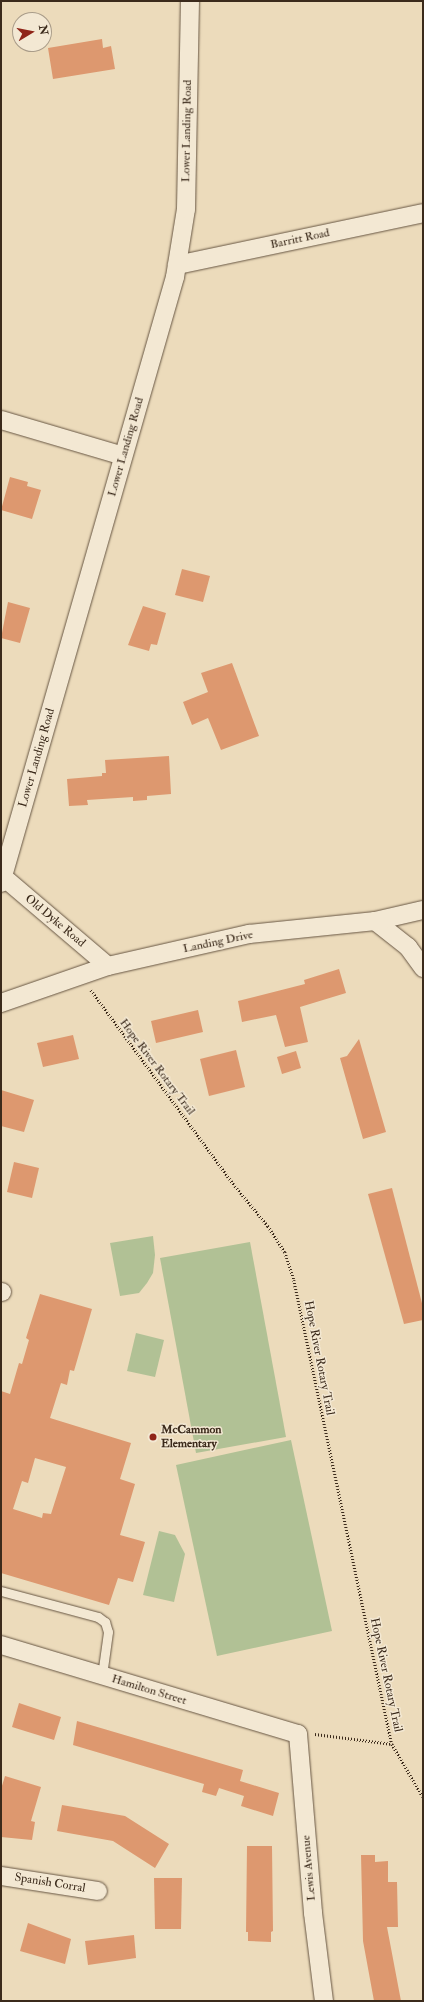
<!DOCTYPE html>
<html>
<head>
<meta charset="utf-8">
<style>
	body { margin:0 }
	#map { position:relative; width:424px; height:2002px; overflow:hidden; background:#ecdbbb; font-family:"IM FELL Double Pica",serif }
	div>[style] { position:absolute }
	.green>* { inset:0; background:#b1c195 }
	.building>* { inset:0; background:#dd986f }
	.path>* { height:2.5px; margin-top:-1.25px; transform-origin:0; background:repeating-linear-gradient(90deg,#3b2a1b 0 1px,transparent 0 3px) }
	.roads { filter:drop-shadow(0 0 1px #675643) drop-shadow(0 0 1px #675643) }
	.service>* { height:9px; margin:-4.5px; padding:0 4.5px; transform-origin:4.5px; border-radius:4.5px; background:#f3e8d3 }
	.minor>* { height:18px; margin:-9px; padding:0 9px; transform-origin:9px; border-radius:9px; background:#f3e8d3 }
	.dots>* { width:11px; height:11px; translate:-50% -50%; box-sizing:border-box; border:2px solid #f3e8d3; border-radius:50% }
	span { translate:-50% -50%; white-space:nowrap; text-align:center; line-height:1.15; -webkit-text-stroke:3px #f3e8d3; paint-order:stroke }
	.street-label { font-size:12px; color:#3b2a1b }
	.poi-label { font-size:12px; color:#3b2a1b; font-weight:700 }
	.left { translate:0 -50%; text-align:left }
	.frame { position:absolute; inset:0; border:2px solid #3b2a1b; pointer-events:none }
	.north { position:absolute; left:12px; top:12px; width:40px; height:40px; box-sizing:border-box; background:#f3e8d3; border:1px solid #a99c89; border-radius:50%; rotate:80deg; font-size:11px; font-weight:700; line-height:16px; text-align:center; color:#3b2a1b }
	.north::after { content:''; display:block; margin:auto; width:14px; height:18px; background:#8f2418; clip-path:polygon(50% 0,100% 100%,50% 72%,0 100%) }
</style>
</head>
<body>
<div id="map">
	<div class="green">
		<div style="clip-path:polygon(153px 1236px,155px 1255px,153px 1273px,147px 1283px,139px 1293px,120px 1296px,110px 1243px)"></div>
		<div style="clip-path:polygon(250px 1242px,286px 1437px,196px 1453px,160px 1258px)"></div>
		<div style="clip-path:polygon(136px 1333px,164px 1340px,155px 1377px,127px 1371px)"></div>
		<div style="clip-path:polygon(291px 1440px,332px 1631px,217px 1656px,176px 1465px)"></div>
		<div style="clip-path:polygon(159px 1531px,175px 1535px,185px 1554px,174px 1602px,143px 1595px)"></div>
	</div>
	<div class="building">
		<div style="clip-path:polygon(102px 39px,103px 48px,111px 46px,115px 69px,53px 79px,48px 48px)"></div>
		<div style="clip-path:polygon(10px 477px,28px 482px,27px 486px,41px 490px,32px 519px,1px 510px)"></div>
		<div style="clip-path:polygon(182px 569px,210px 576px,203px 602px,175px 595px)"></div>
		<div style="clip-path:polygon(8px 602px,30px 608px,20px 643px,1px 638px)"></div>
		<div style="clip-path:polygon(143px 606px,166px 613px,157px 645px,151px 644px,149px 651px,128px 645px)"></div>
		<div style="clip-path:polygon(232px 663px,259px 736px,221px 750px,208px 718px,192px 725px,183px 702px,208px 692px,201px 673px)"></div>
		<div style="clip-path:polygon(169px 756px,171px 794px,147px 796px,147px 800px,133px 801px,133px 797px,87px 800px,88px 805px,69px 806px,67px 779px,102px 776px,102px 773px,106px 773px,105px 760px)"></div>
		<div style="clip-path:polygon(339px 969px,346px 993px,300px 1007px,308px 1042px,285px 1047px,276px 1015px,242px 1022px,238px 1001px,305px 984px,304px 980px)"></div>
		<div style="clip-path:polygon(198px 1010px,203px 1032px,156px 1043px,151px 1021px)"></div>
		<div style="clip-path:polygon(73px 1035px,79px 1059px,43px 1067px,37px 1043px)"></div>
		<div style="clip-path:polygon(359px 1039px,386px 1132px,363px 1139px,340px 1058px,347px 1056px)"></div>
		<div style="clip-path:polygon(236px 1050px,245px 1087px,209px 1096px,200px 1059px)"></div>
		<div style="clip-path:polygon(296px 1051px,301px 1068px,282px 1074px,277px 1057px)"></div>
		<div style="clip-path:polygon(1px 1090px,34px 1100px,24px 1132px,1px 1126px)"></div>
		<div style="clip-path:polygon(14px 1162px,39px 1168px,32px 1198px,7px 1192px)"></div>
		<div style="clip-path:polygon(392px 1188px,423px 1307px,423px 1320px,404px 1324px,368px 1194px)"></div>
		<div style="clip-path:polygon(evenodd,40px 1294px,92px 1309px,74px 1371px,70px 1370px,67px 1385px,61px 1383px,50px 1418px,131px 1443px,120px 1479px,135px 1484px,120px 1535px,145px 1542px,133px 1582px,118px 1578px,109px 1605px,1px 1573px,1px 1391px,10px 1394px,19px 1363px,22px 1364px,29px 1340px,26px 1338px,40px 1294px,35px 1458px,66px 1467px,51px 1514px,43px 1513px,42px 1518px,13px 1509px,22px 1481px,28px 1483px,35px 1458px)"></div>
		<div style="clip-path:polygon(19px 1703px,61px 1717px,54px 1740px,12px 1727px)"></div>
		<div style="clip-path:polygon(77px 1721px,243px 1770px,240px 1781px,279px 1793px,273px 1816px,241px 1806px,244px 1796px,219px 1788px,216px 1796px,202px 1792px,204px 1784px,73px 1745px)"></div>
		<div style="clip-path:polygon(5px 1776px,41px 1787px,31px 1821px,35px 1822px,32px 1840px,1px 1837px,1px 1789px)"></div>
		<div style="clip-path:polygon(62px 1805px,125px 1816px,169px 1844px,155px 1868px,113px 1841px,57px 1831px)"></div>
		<div style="clip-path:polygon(247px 1846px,272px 1846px,273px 1931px,271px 1932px,271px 1942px,248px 1941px,248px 1932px,246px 1932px)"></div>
		<div style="clip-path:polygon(361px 1855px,375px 1855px,375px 1862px,388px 1861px,388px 1882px,397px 1882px,398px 1927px,387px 1927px,401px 2001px,374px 2001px,363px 1941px)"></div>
		<div style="clip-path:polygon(154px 1878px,182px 1878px,181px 1929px,155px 1929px)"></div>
		<div style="clip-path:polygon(28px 1923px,71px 1939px,65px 1964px,20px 1951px)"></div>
		<div style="clip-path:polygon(134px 1935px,136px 1958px,88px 1965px,85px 1941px)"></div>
	</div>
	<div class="path">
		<div style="left:91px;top:990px;width:243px;rotate:53.7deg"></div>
		<div style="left:235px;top:1186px;width:52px;rotate:50.5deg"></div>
		<div style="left:268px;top:1226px;width:31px;rotate:57deg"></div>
		<div style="left:285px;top:1252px;width:29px;rotate:72deg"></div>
		<div style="left:294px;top:1280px;width:474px;rotate:78.1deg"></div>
		<div style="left:392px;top:1744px;width:61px;rotate:59.7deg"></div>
		<div style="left:315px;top:1734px;width:78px;rotate:7.4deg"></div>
	</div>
	<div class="roads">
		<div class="service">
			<div style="left:1px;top:1591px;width:100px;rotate:15deg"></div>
			<div style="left:98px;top:1617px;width:9px;rotate:36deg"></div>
			<div style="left:105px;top:1622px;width:10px;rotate:73deg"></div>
			<div style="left:108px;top:1632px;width:43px;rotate:97.9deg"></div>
		</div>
		<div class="minor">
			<div style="left:177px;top:265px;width:251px;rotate:-11.9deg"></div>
			<div style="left:1px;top:420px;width:127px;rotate:16.4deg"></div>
			<div style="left:1px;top:875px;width:140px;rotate:40.4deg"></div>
			<div style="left:1px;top:883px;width:630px;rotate:-73.98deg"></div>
			<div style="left:175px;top:277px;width:69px;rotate:-80.8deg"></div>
			<div style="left:186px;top:209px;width:208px;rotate:-88.9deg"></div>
			<div style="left:375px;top:921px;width:42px;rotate:38.2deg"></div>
			<div style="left:408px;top:947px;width:26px;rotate:54deg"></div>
			<div style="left:1px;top:1003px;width:113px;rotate:-19.1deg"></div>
			<div style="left:108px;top:966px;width:145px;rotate:-12.8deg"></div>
			<div style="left:249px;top:934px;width:127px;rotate:-5.9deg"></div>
			<div style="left:375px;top:921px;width:49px;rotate:-12.9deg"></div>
			<div style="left:1px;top:1292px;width:1px"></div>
			<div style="left:1px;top:1645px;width:310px;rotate:16.7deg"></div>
			<div style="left:298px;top:1734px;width:180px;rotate:85.2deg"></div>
			<div style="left:313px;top:1913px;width:89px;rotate:82.9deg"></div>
			<div style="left:1px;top:1876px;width:98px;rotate:8.8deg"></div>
		</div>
	</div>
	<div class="dots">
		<div style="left:153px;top:1437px;background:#8f2418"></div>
	</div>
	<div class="street-label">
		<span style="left:187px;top:131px;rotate:-89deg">Lower Landing Road</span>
		<span style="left:300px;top:239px;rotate:-12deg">Barritt Road</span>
		<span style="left:126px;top:447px;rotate:-74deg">Lower Landing Road</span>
		<span style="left:37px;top:758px;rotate:-74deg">Lower Landing Road</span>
		<span style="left:55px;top:921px;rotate:40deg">Old Dyke Road</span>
		<span style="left:218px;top:942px;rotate:-12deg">Landing Drive</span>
		<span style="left:157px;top:1067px;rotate:53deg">Hope River Rotary Trail</span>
		<span style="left:319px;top:1358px;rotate:79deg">Hope River Rotary Trail</span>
		<span style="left:386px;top:1675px;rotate:78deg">Hope River Rotary Trail</span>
		<span style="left:149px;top:1690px;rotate:17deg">Hamilton Street</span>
		<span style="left:309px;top:1868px;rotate:-95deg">Lewis Avenue</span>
		<span style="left:50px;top:1883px;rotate:9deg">Spanish Corral</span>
	</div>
	<div class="poi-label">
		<span class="left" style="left:161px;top:1437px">McCammon<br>Elementary</span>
	</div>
	<div class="frame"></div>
	<div class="north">N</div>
</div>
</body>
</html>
